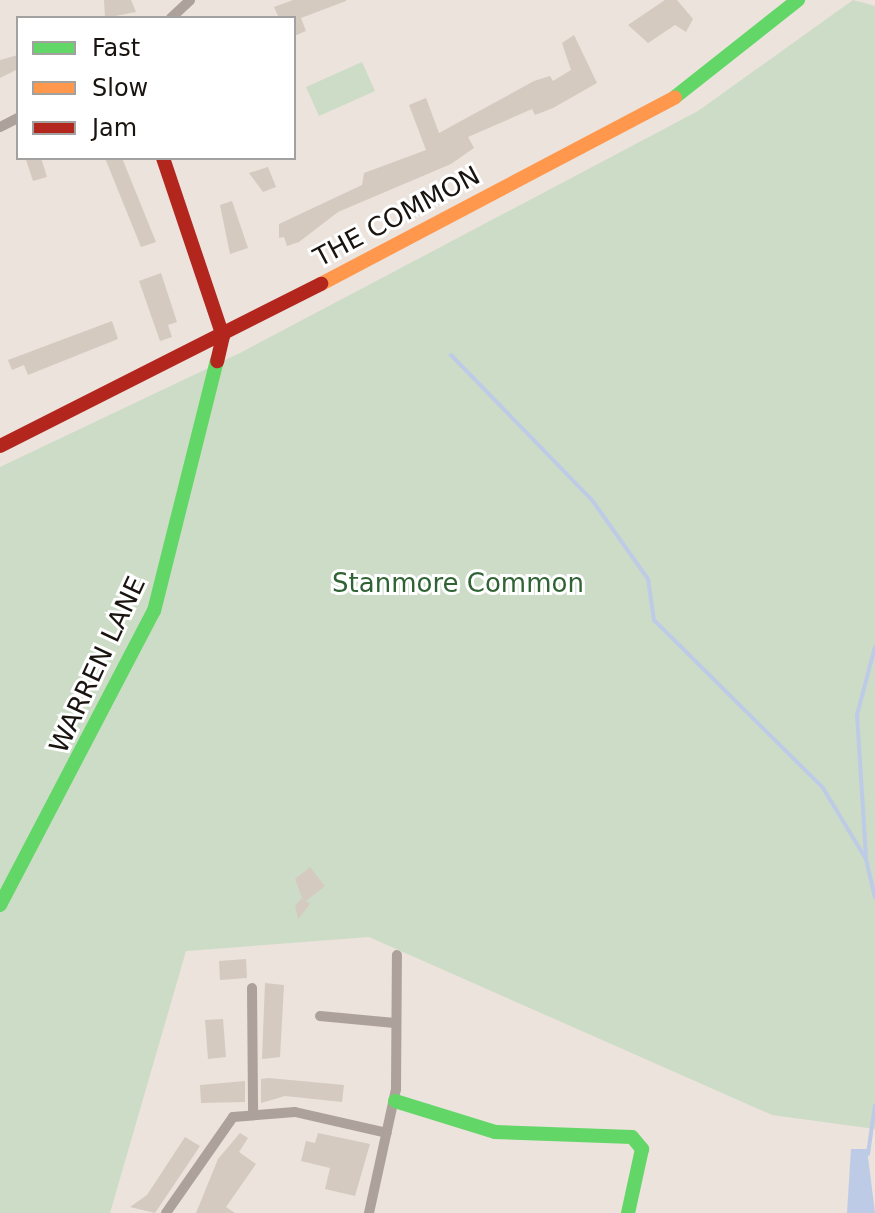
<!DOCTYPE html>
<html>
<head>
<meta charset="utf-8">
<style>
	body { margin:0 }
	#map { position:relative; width:875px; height:1213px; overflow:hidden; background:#ebe3dc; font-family:"DejaVu Sans",sans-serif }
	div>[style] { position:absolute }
	.green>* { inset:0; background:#cddcc6 }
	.water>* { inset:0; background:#becbe6 }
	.stream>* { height:4px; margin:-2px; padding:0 2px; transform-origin:2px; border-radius:2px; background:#becbe6 }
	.building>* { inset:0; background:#d5cac0 }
	.street>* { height:10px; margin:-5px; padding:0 5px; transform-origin:5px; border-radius:5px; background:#ada29b }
	.fast>* { height:14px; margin:-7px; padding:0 7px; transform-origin:7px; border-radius:7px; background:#63d668 }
	.slow>* { height:14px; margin:-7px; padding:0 7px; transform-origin:7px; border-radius:7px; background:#ff974d }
	.jam>* { height:14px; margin:-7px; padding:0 7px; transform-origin:7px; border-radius:7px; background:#b3261e }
	span { translate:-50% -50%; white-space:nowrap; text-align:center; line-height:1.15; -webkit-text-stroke:6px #fff; paint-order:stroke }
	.street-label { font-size:26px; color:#19140f }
	.park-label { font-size:26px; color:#306334 }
	.legend { position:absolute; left:16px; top:16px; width:280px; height:144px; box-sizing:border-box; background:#fff; border:2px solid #a3a19f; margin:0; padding:10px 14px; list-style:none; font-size:24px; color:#19140f }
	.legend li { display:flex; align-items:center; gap:16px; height:40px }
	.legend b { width:40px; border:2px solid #a3a19f }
</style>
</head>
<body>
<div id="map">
	<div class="green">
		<div style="clip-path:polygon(853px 0,875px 6px,875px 1129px,772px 1115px,369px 937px,186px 951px,110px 1213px,0 1213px,0 467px,240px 353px,698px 111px)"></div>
		<div style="clip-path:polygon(362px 62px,375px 91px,319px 116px,306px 87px)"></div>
	</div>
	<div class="water">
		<div style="clip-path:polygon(851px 1149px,867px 1149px,875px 1213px,847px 1213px)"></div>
	</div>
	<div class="stream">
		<div style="left:451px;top:355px;width:202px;rotate:45.8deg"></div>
		<div style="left:592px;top:500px;width:97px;rotate:54.7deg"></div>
		<div style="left:648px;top:579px;width:41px;rotate:81.7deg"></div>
		<div style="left:654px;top:620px;width:238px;rotate:44.8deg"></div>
		<div style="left:823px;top:788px;width:83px;rotate:58.8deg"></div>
		<div style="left:866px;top:859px;width:39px;rotate:77deg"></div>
		<div style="left:866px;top:857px;width:142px;rotate:-93.6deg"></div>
		<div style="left:857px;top:715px;width:70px;rotate:-75.2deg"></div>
		<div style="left:868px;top:1154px;width:49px;rotate:-81.9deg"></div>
	</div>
	<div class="building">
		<div style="clip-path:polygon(104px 0,131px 0,136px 12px,105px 18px)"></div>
		<div style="clip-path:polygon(293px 0,346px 0,346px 1px,301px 18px,306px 31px,294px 36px,294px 18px,279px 18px,274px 7px)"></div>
		<div style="clip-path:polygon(665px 0,677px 0,693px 19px,686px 32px,675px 25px,648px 43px,628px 25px)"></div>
		<div style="clip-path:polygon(574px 35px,597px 83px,553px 108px,535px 115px,532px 109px,468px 137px,474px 148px,451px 164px,338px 212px,299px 242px,287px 246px,284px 237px,279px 238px,279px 224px,362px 185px,364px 173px,426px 150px,409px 105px,426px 98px,439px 133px,534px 81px,550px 76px,553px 81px,571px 70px,562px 43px)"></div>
		<div style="clip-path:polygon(18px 55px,18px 69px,0 78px,0 60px)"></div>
		<div style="clip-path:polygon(41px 158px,47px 177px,33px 181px,26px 160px)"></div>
		<div style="clip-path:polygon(105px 158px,122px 158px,156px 242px,141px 247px)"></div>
		<div style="clip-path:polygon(268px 167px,276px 187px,263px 192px,249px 173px)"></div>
		<div style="clip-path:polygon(232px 201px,248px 248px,230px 254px,220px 205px)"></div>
		<div style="clip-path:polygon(161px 273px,177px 322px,168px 325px,172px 337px,160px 341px,139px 281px)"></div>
		<div style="clip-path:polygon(112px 321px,118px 339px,28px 375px,24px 365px,12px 370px,8px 360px)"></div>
		<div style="clip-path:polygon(310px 867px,325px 886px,306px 901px,310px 904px,298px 919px,295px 906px,302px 898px,295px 879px)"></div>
		<div style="clip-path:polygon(246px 959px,247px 978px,220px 980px,219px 961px)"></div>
		<div style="clip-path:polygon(265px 983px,284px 985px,280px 1057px,262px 1059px)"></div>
		<div style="clip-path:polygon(223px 1019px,226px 1057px,208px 1059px,205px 1020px)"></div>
		<div style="clip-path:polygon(269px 1078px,344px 1085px,342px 1102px,285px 1096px,261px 1103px,261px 1079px)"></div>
		<div style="clip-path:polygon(245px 1081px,245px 1102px,201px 1103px,200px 1085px)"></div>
		<div style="clip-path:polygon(240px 1133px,248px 1138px,239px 1152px,256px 1164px,226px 1207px,235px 1213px,196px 1213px,218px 1159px)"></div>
		<div style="clip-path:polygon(318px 1133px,370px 1144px,355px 1196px,325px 1189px,330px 1168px,301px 1161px,306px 1141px,315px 1143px)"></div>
		<div style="clip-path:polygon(185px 1137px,200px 1146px,155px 1213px,130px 1207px,147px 1195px)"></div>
	</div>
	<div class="street">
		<div style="left:171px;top:18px;width:26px;rotate:-43deg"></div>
		<div style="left:0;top:127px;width:20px;rotate:-27deg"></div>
		<div style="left:252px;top:988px;width:126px;rotate:89.5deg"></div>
		<div style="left:320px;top:1016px;width:75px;rotate:5.3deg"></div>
		<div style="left:166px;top:1213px;width:117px;rotate:-55.1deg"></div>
		<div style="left:233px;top:1117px;width:62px;rotate:-4.6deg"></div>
		<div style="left:295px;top:1112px;width:94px;rotate:12.9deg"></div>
		<div style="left:369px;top:1213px;width:127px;rotate:-77.7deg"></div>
		<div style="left:396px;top:1089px;width:134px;rotate:-89.6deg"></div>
	</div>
	<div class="fast">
		<div style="left:675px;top:97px;width:157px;rotate:-38.3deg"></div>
		<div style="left:0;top:905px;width:332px;rotate:-62.4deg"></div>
		<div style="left:154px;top:611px;width:258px;rotate:-75.9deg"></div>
		<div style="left:395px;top:1101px;width:105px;rotate:17.2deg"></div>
		<div style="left:495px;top:1132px;width:137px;rotate:2.1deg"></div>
		<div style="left:632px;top:1137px;width:16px;rotate:50deg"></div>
		<div style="left:642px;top:1149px;width:66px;rotate:102.3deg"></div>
	</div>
	<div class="slow">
		<div style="left:321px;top:284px;width:400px;rotate:-27.8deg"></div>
	</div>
	<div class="jam">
		<div style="left:163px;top:158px;width:188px;rotate:71.4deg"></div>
		<div style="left:223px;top:336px;width:26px;rotate:103deg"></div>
		<div style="left:0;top:446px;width:360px;rotate:-26.8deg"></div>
	</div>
	<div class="street-label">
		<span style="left:397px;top:217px;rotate:-28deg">THE COMMON</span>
		<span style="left:98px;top:665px;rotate:-65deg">WARREN LANE</span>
	</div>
	<div class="park-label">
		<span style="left:458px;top:584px">Stanmore Common</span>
	</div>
	<ul class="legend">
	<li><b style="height:10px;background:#63d668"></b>Fast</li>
	<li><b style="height:10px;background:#ff974d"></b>Slow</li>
	<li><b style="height:10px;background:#b3261e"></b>Jam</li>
	</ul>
</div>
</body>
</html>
